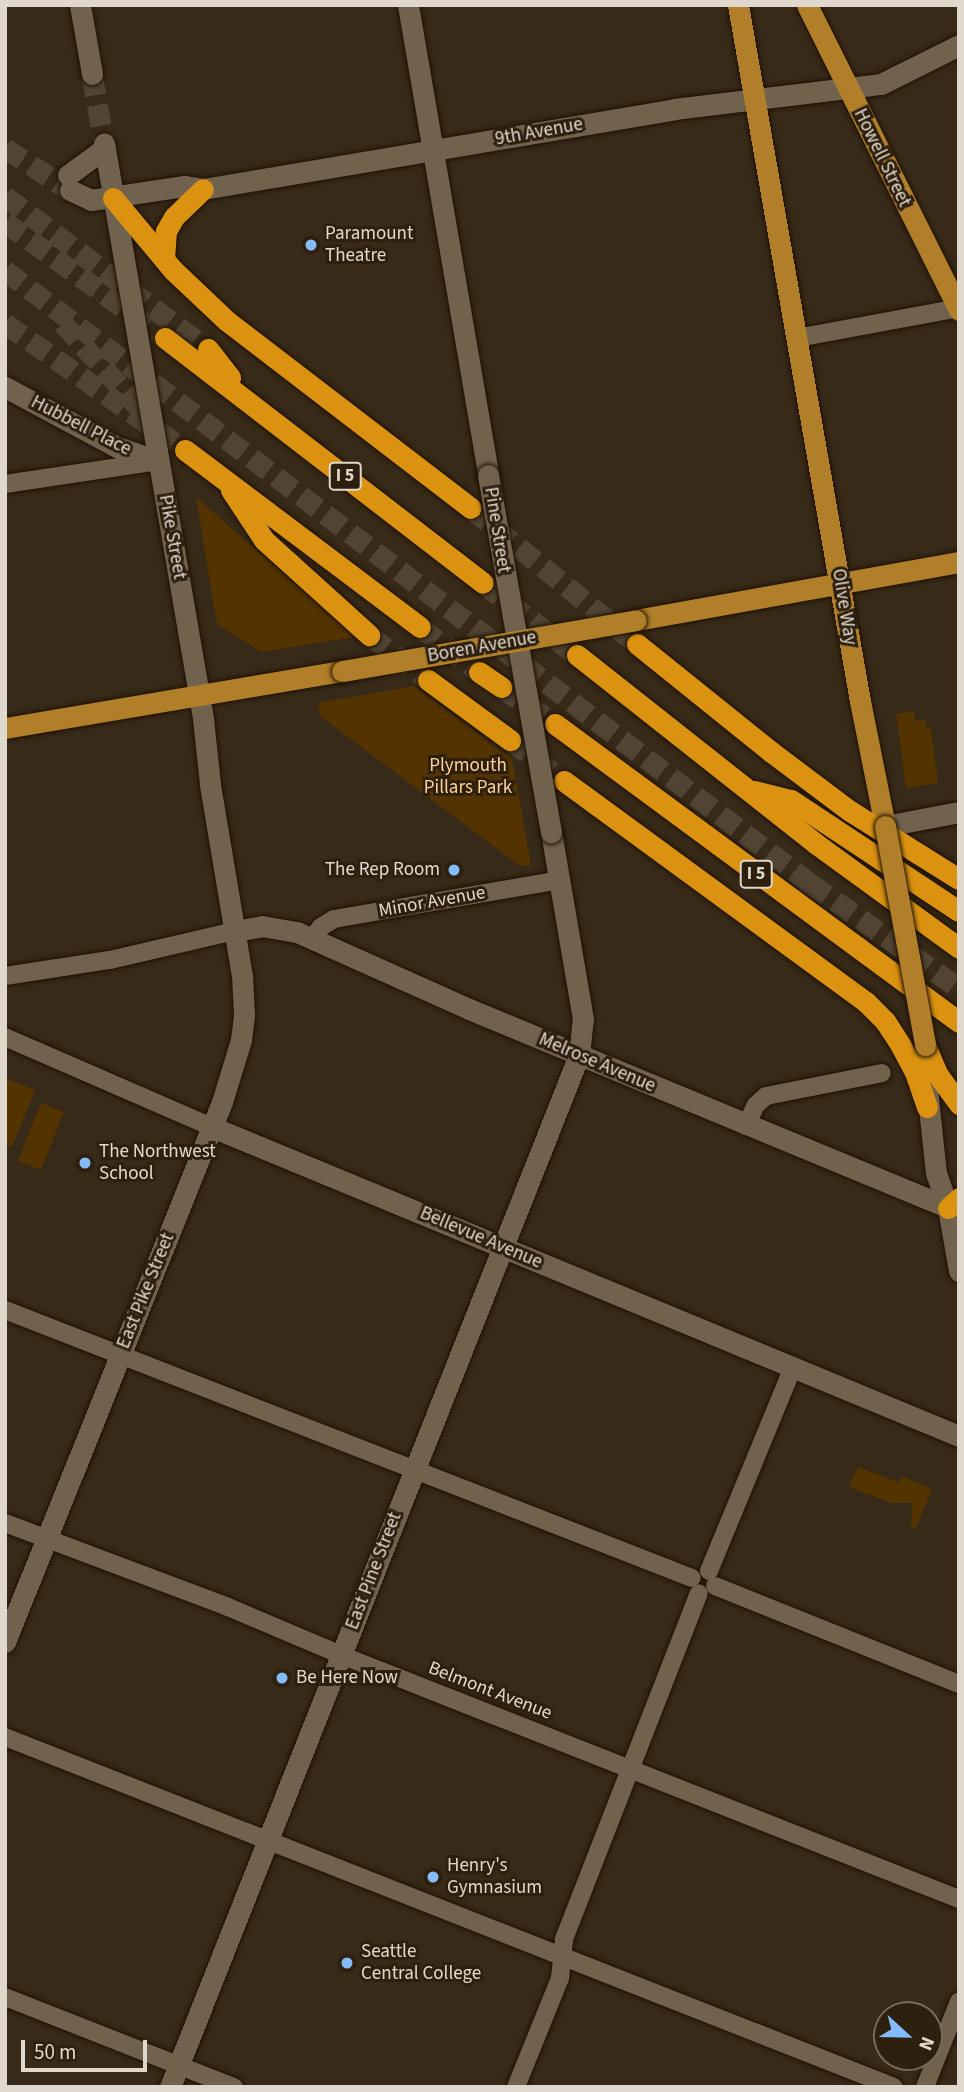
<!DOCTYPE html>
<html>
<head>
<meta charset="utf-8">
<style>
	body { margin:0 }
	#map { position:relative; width:964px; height:2092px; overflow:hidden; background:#382a18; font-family:"Source Sans 3",sans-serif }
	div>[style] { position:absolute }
	.green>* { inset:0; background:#533400 }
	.secondary-tunnel>* { height:21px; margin-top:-10.5px; transform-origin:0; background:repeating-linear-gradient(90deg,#514433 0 21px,transparent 0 31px) }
	.highway-tunnel>* { height:21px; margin-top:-10.5px; transform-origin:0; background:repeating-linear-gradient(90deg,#514433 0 21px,transparent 0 31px) }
	.roads { filter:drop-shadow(0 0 2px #1f1203) drop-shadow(0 0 2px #1f1203) }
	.street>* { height:18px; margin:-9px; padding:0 9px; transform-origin:9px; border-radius:9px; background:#71624e }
	.secondary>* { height:21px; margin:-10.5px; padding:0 10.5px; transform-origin:10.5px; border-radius:10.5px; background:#71624e }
	.primary>* { height:21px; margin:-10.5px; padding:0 10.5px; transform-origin:10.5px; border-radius:10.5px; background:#b17f29 }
	.highway>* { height:21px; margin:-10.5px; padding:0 10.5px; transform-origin:10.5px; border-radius:10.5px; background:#db9210 }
	.bridges { filter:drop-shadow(0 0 2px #1f1203) drop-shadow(0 0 2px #1f1203) }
	.secondary-bridge>* { height:21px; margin:-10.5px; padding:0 10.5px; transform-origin:10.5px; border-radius:10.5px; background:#71624e }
	.primary-bridge>* { height:21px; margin:-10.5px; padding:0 10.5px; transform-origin:10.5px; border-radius:10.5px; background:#b17f29 }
	.dots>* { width:19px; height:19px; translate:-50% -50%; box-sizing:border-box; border:4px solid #2d200f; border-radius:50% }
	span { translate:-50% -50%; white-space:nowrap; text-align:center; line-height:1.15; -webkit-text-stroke:6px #2d200f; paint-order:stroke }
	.shield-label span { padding:2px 5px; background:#2d200f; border:2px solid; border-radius:5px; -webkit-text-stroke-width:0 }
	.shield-label { font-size:18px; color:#e1d8cd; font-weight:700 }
	.street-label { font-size:19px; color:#e1d8cd }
	.poi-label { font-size:19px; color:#e1d8cd }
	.left { translate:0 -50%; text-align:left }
	.right { translate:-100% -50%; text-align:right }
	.park-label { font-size:19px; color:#ffd198 }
	.frame { position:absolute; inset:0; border:7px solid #e1d8cd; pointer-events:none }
	.north { position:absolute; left:873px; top:2001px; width:70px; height:70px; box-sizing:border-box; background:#2d200f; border:2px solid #756a5b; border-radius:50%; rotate:112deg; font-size:19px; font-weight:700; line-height:28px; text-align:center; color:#e1d8cd }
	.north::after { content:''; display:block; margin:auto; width:24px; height:32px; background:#85bbfb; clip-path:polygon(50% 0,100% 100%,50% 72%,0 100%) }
	.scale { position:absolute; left:21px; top:2040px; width:126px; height:32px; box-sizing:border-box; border:4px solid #e1d8cd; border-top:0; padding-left:9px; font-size:21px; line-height:24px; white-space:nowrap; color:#e1d8cd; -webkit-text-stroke:5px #2d200f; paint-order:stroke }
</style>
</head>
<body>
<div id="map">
	<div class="green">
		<div style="clip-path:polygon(196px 497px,355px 637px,261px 652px,217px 624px)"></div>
		<div style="clip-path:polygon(414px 686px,512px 759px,531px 865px,520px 866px,320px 716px,318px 703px)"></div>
		<div style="clip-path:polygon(914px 711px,915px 721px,925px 720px,926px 728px,931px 728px,938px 783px,906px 788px,896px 714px)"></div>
		<div style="clip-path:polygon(5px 1078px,35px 1090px,12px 1147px,5px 1144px)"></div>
		<div style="clip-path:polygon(41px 1103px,64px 1112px,41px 1170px,18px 1161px)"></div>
		<div style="clip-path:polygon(858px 1467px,898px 1482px,903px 1477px,932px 1489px,916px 1529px,911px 1527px,912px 1503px,891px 1503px,849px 1487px)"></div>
	</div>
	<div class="secondary-tunnel">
		<div style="left:92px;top:74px;width:70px;rotate:80.1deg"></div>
		<div style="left:5px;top:148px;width:77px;rotate:32.9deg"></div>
	</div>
	<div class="highway-tunnel">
		<div style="left:5px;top:196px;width:254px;rotate:37deg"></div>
		<div style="left:5px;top:222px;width:198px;rotate:35.9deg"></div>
		<div style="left:5px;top:270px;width:1012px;rotate:37.29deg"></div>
		<div style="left:810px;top:883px;width:182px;rotate:35.2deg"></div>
		<div style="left:5px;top:323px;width:220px;rotate:35.2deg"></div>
		<div style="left:63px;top:323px;width:139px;rotate:47.9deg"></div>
		<div style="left:471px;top:508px;width:215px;rotate:39.3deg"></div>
		<div style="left:483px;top:583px;width:118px;rotate:37.5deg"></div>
		<div style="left:420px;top:627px;width:74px;rotate:37.3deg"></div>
		<div style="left:369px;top:635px;width:74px;rotate:37.3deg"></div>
		<div style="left:501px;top:687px;width:65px;rotate:34.4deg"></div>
		<div style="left:510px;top:740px;width:68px;rotate:37.2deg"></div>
	</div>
	<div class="roads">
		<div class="street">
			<div style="left:797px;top:338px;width:165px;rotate:-10.5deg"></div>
			<div style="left:5px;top:484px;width:155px;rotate:-8.5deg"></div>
			<div style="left:311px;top:939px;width:16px;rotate:-50deg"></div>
			<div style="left:321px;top:927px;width:15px;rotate:-32deg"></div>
			<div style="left:334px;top:919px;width:229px;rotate:-9.8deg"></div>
			<div style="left:5px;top:976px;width:106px;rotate:-8.7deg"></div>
			<div style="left:110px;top:960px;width:128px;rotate:-13.1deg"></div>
			<div style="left:5px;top:1037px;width:226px;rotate:23.5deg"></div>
			<div style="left:746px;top:1126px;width:23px;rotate:-65deg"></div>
			<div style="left:756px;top:1105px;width:13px;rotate:-42deg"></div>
			<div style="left:766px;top:1096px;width:118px;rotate:-11.2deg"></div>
			<div style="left:5px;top:1310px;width:737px;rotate:21.31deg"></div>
			<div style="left:5px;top:1523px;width:238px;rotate:20.6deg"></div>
			<div style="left:228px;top:1607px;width:123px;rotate:23deg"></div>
			<div style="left:341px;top:1655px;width:664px;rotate:21.55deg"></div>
			<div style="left:709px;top:1571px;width:221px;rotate:-67.6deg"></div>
			<div style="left:715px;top:1586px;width:263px;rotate:21.9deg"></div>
			<div style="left:5px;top:1737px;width:955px;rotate:21.49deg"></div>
			<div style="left:5px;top:1997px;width:246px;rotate:21.5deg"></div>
			<div style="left:516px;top:2087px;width:118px;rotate:-68deg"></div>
			<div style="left:560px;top:1978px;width:39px;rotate:-84deg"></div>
			<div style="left:564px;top:1939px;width:371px;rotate:-68.7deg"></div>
			<div style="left:925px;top:2087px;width:92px;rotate:-68.4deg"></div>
		</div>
		<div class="secondary">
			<div style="left:80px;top:5px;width:70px;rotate:80.1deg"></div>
			<div style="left:408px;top:5px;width:477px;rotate:80.3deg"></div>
			<div style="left:68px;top:175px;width:46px;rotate:-36.1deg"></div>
			<div style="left:70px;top:190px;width:23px;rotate:25deg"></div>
			<div style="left:91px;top:200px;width:95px;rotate:-8.5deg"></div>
			<div style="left:185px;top:186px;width:18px;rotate:9deg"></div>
			<div style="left:203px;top:189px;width:478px;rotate:-9.6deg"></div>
			<div style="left:674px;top:109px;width:209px;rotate:-6.9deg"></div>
			<div style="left:881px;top:84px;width:87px;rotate:-26.6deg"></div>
			<div style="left:5px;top:387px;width:127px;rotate:28.2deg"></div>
			<div style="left:117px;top:447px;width:43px;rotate:18.9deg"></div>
			<div style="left:885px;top:826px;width:75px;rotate:-10.7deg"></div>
			<div style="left:235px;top:931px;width:27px;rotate:-10deg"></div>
			<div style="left:262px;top:926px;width:36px;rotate:10deg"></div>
			<div style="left:297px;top:932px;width:188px;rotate:24.1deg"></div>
			<div style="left:469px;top:1009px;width:530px;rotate:22.5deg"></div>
			<div style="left:927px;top:1089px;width:84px;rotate:83.9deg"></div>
			<div style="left:936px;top:1173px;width:37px;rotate:71deg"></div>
			<div style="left:948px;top:1208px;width:64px;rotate:80.1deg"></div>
			<div style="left:212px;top:1127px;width:808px;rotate:22.47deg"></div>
			<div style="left:5px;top:1642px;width:582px;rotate:-68.11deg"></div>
			<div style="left:222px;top:1102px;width:65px;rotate:-73deg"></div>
			<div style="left:241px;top:1040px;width:26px;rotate:-83deg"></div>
			<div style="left:244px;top:1014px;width:38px;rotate:-93deg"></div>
			<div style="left:242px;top:976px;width:195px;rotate:-99.5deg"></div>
			<div style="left:210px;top:784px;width:66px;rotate:-96.1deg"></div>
			<div style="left:203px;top:718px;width:583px;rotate:-99.77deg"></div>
			<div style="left:170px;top:2087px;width:1110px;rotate:-68.38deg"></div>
			<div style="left:579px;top:1055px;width:36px;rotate:-84deg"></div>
			<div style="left:583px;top:1019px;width:190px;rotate:-99.7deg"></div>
		</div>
		<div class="primary">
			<div style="left:738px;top:5px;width:707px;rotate:80.06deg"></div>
			<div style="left:860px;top:701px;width:127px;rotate:78.7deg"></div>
			<div style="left:807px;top:5px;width:341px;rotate:63.5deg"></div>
			<div style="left:636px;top:620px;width:328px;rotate:-10.2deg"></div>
			<div style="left:5px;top:728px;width:342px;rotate:-9.6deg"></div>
		</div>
		<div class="highway">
			<div style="left:113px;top:198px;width:94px;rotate:50.2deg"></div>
			<div style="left:173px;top:270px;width:74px;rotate:43.4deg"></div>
			<div style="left:227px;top:321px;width:307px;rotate:37.5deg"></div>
			<div style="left:164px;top:259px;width:28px;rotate:-86deg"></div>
			<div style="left:166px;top:231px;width:16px;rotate:-60deg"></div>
			<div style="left:174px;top:217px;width:40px;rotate:-44deg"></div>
			<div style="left:165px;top:338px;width:401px;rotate:37.6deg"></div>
			<div style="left:208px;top:349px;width:36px;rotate:52deg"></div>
			<div style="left:185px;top:450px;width:294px;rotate:37deg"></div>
			<div style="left:231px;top:490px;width:60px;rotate:56.6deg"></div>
			<div style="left:264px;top:540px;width:142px;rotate:42.1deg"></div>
			<div style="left:637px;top:644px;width:171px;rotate:38.8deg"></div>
			<div style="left:770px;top:751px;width:100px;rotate:36.9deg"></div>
			<div style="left:850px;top:811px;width:128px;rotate:32deg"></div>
			<div style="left:577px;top:655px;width:303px;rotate:38.3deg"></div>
			<div style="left:815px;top:843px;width:178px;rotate:36.1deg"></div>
			<div style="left:479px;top:672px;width:27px;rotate:34deg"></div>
			<div style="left:428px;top:680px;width:102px;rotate:36.2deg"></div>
			<div style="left:555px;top:724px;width:502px;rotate:36.41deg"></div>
			<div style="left:564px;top:781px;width:374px;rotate:36.2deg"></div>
			<div style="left:866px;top:1002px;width:27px;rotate:45deg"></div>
			<div style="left:885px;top:1021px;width:27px;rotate:57deg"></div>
			<div style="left:900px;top:1044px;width:32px;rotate:62deg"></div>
			<div style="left:915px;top:1072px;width:37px;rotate:71deg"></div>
			<div style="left:754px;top:791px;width:38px;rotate:14deg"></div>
			<div style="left:791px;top:800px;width:201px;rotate:33.5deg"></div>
			<div style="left:925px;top:1045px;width:33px;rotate:67deg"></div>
			<div style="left:938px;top:1075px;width:36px;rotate:54deg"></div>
			<div style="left:948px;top:1208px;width:15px;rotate:-42deg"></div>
		</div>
	</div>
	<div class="bridges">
		<div class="secondary-bridge">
			<div style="left:488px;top:475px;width:363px;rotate:80deg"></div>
		</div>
		<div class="primary-bridge">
			<div style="left:342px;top:671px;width:298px;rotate:-9.8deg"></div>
			<div style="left:885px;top:826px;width:223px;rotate:79.6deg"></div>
		</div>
	</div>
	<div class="dots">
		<div style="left:311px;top:245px;background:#85bbfb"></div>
		<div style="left:454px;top:870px;background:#85bbfb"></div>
		<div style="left:85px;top:1163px;background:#85bbfb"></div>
		<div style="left:282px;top:1678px;background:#85bbfb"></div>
		<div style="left:433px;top:1877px;background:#85bbfb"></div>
		<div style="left:347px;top:1963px;background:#85bbfb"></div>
	</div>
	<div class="shield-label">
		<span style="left:345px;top:476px">I 5</span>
		<span style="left:756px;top:874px">I 5</span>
	</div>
	<div class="street-label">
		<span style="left:539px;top:132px;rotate:-10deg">9th Avenue</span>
		<span style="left:882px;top:158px;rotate:64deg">Howell Street</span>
		<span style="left:81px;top:426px;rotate:27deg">Hubbell Place</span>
		<span style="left:497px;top:530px;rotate:81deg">Pine Street</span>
		<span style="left:172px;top:537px;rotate:80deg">Pike Street</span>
		<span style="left:844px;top:607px;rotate:81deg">Olive Way</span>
		<span style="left:482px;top:647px;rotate:-10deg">Boren Avenue</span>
		<span style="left:432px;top:902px;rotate:-10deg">Minor Avenue</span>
		<span style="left:597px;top:1063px;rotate:23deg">Melrose Avenue</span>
		<span style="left:481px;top:1238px;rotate:23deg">Bellevue Avenue</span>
		<span style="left:146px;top:1291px;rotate:-68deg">East Pike Street</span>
		<span style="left:374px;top:1571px;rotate:-69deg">East Pine Street</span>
		<span style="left:490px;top:1691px;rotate:21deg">Belmont Avenue</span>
	</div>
	<div class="poi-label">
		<span class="left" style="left:325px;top:245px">Paramount<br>Theatre</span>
		<span class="right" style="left:440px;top:870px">The Rep Room</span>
		<span class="left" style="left:99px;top:1163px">The Northwest<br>School</span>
		<span class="left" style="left:296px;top:1678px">Be Here Now</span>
		<span class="left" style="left:447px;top:1877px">Henry's<br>Gymnasium</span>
		<span class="left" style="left:361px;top:1963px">Seattle<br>Central College</span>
	</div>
	<div class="park-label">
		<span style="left:468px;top:777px">Plymouth<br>Pillars Park</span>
	</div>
	<div class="frame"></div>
	<div class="north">N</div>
	<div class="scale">50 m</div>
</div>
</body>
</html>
